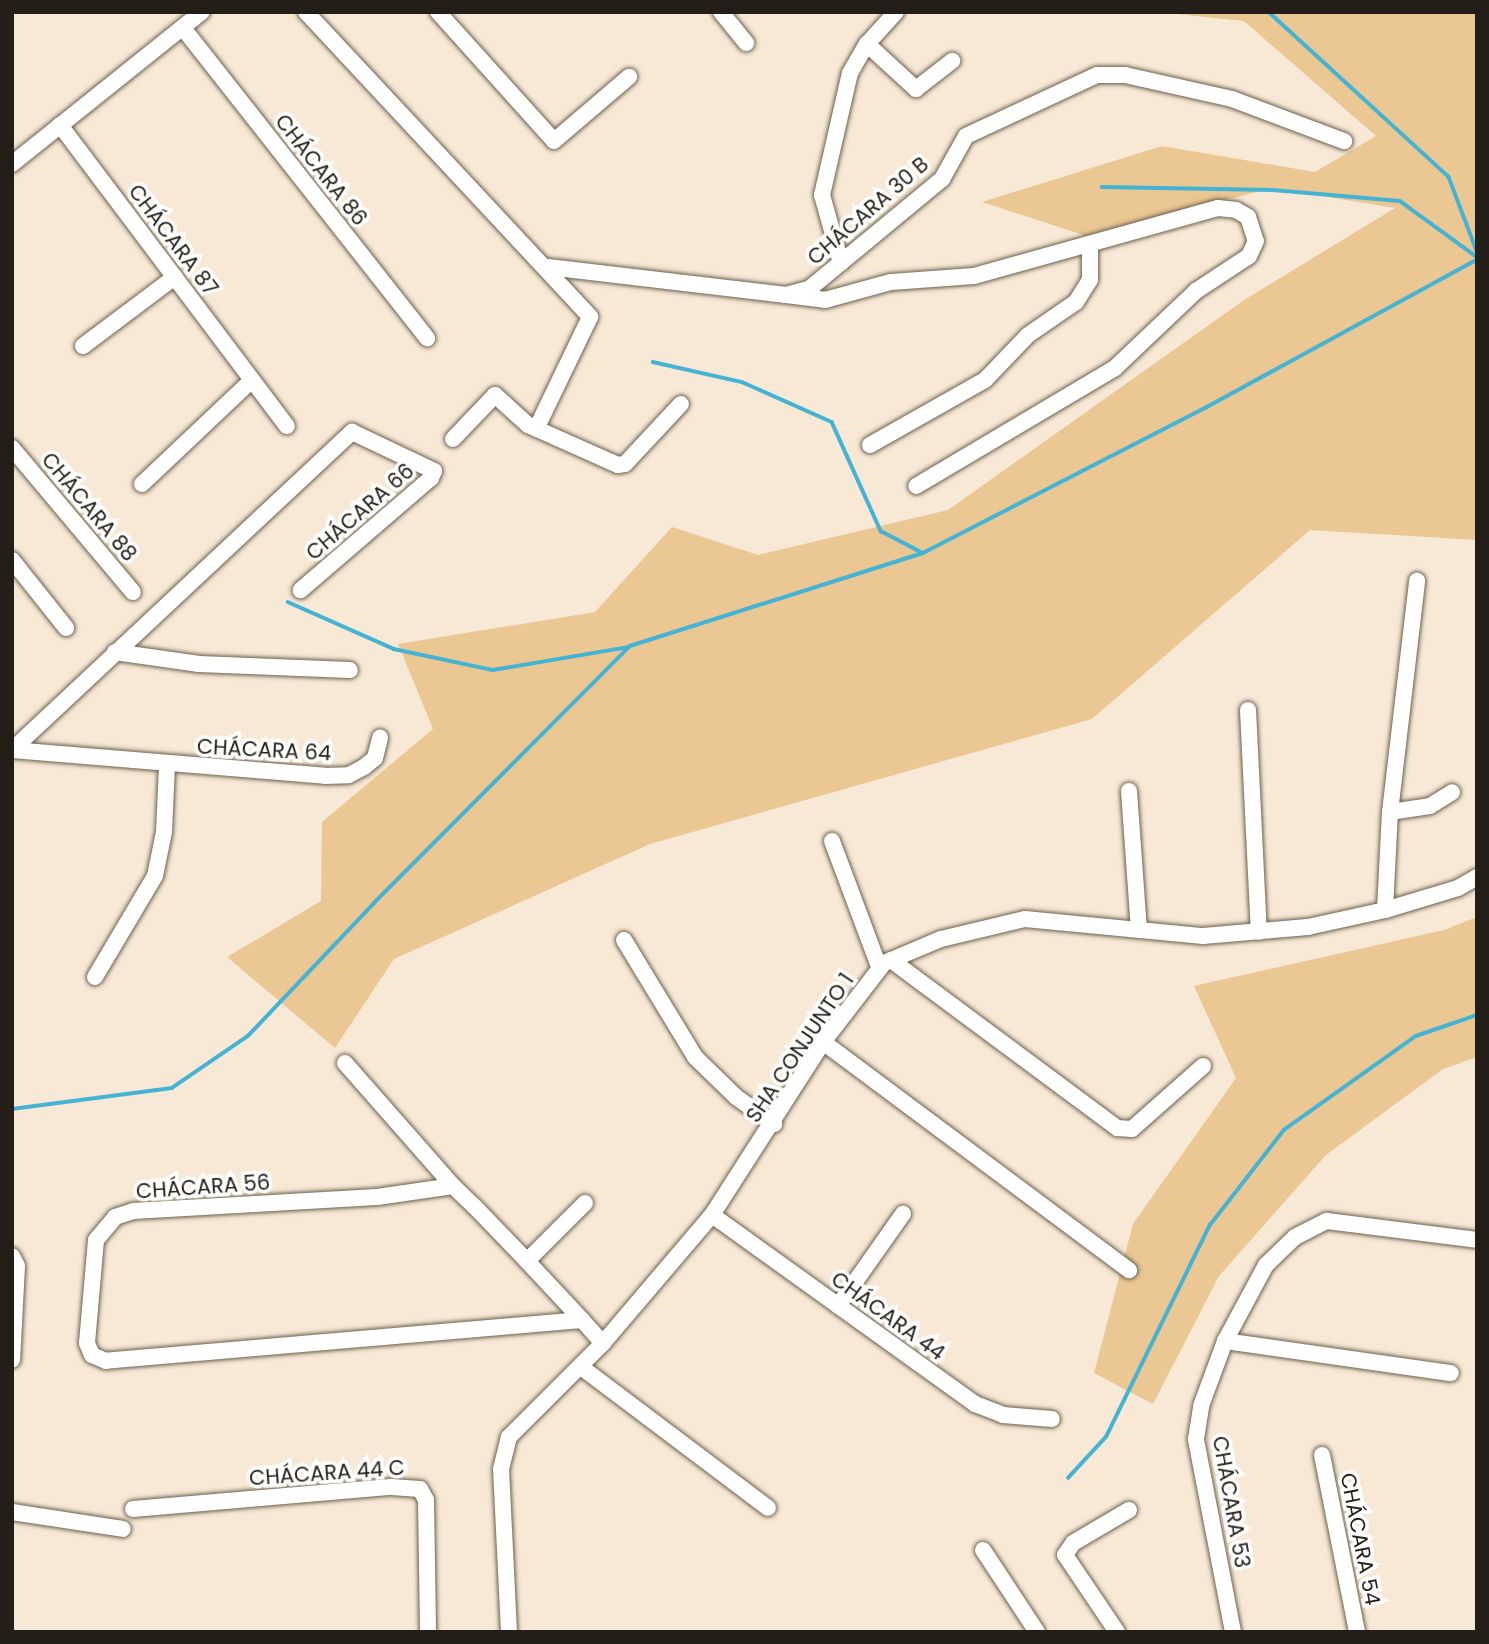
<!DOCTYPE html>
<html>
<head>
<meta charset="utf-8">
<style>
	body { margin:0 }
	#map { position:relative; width:1489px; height:1644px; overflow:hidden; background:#f7e9d5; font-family:Poppins,sans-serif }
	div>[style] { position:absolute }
	.green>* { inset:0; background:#eac793 }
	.stream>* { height:3.5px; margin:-1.75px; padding:0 1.75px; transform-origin:1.75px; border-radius:1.75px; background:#45b3d3 }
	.roads { filter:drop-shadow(0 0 2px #6c604e) drop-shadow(0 0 2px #6c604e) }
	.minor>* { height:16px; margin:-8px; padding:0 8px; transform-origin:8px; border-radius:8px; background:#fff }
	span { translate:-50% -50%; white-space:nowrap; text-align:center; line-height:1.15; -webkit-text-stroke:7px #fff; paint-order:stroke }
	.street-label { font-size:21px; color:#231e17 }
	.frame { position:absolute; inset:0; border:14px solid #231e17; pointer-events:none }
</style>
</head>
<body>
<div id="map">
	<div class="green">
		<div style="clip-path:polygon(1157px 12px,1477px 12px,1477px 540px,1310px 530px,1092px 719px,650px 844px,394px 959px,335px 1048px,227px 957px,321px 901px,322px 822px,433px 729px,398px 644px,595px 612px,672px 527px,758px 555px,948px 510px,1244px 300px,1395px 208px,1272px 188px,1086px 236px,982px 202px,1162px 146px,1315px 172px,1376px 136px,1244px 21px)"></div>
		<div style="clip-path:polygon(1477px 917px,1477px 1057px,1443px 1069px,1326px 1155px,1219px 1276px,1153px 1404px,1094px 1373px,1133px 1224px,1236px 1078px,1194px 986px,1444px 930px)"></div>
	</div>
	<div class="stream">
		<div style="left:1269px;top:12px;width:244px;rotate:42.5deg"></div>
		<div style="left:1449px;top:177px;width:79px;rotate:69.3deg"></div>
		<div style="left:1102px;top:187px;width:171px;rotate:1deg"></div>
		<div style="left:1273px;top:190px;width:127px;rotate:5deg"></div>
		<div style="left:1400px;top:201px;width:95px;rotate:36deg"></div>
		<div style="left:653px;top:362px;width:91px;rotate:12.7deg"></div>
		<div style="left:742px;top:382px;width:98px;rotate:24deg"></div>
		<div style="left:832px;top:422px;width:120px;rotate:65.8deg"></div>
		<div style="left:881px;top:531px;width:45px;rotate:27.7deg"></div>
		<div style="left:288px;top:602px;width:116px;rotate:23.9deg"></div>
		<div style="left:394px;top:649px;width:101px;rotate:12deg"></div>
		<div style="left:493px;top:670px;width:138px;rotate:-9.6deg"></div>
		<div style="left:12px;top:1109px;width:161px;rotate:-7.5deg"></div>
		<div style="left:172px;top:1088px;width:92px;rotate:-34.4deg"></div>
		<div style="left:248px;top:1036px;width:183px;rotate:-46.5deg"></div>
		<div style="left:374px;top:903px;width:363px;rotate:-45.1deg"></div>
		<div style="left:630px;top:646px;width:307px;rotate:-17.6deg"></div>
		<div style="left:923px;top:553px;width:317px;rotate:-27.2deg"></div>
		<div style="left:1205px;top:408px;width:310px;rotate:-28.6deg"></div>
		<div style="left:1068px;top:1478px;width:56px;rotate:-47.2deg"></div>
		<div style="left:1106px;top:1437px;width:236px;rotate:-63.9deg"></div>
		<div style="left:1210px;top:1225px;width:120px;rotate:-52.1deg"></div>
		<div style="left:1284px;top:1130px;width:162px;rotate:-35.5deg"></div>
		<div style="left:1416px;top:1036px;width:65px;rotate:-19deg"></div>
	</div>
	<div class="roads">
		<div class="minor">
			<div style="left:306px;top:12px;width:417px;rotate:47deg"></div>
			<div style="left:590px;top:317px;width:124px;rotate:115.7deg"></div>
			<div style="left:438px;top:12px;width:173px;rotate:48deg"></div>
			<div style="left:554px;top:141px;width:99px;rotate:-40.5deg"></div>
			<div style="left:721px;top:12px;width:40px;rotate:51deg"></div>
			<div style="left:183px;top:28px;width:395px;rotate:51.8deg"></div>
			<div style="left:867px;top:44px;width:67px;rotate:42.6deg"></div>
			<div style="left:916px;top:89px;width:46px;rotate:-37.9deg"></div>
			<div style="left:60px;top:125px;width:377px;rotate:53deg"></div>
			<div style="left:12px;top:164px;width:243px;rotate:-38.7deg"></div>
			<div style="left:841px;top:263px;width:71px;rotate:-105.6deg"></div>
			<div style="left:822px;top:195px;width:125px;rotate:-77.1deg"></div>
			<div style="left:850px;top:73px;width:34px;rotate:-60deg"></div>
			<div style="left:867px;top:44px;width:43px;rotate:-47.8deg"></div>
			<div style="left:548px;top:267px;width:240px;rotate:6.7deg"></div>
			<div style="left:786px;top:295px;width:24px;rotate:-15deg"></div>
			<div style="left:809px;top:289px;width:173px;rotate:-39.6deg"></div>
			<div style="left:942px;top:179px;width:49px;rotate:-60.8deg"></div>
			<div style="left:966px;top:136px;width:145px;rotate:-25deg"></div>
			<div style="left:1097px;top:75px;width:28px"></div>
			<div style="left:1125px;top:75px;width:110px;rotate:12.6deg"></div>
			<div style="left:1232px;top:99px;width:120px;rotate:20.6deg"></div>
			<div style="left:786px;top:295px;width:39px;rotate:7deg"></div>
			<div style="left:825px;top:300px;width:68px;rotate:-15.3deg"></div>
			<div style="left:891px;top:282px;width:83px;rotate:-4.1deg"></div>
			<div style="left:974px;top:276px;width:253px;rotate:-15.6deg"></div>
			<div style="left:1218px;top:208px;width:18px;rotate:6deg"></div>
			<div style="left:1236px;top:210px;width:14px;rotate:30deg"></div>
			<div style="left:1248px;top:217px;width:25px;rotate:72deg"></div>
			<div style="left:1256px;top:241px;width:17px;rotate:115deg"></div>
			<div style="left:1249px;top:256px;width:64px;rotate:146.6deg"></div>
			<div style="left:1196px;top:291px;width:112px;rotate:136.5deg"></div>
			<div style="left:1115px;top:368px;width:231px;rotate:149.3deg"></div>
			<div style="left:83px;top:346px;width:115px;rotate:-36.9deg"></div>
			<div style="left:453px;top:439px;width:61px;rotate:-46.3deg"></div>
			<div style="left:495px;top:395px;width:45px;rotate:42.3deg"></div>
			<div style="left:528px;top:425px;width:98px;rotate:24deg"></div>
			<div style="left:618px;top:465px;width:7px;rotate:-8deg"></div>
			<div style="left:625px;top:464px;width:82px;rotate:-47deg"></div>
			<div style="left:870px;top:445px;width:132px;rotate:-29.5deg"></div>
			<div style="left:985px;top:380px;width:62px;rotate:-46.3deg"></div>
			<div style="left:1028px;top:335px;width:58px;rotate:-34.5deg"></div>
			<div style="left:1076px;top:302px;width:26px;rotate:-58deg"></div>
			<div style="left:1090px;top:280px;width:36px;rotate:-90deg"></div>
			<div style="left:12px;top:448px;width:188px;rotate:50deg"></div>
			<div style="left:142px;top:484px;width:151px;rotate:-43.4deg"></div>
			<div style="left:12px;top:560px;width:87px;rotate:51.5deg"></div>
			<div style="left:115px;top:652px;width:85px;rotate:8.1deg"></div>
			<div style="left:199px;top:664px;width:151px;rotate:2.3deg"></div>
			<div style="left:1248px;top:710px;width:222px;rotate:87.2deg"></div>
			<div style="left:12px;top:750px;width:466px;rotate:-43.1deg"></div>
			<div style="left:352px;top:432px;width:91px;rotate:25.4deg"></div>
			<div style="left:434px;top:471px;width:8px;rotate:113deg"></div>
			<div style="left:431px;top:478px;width:172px;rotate:139.3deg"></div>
			<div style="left:12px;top:750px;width:314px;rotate:4.7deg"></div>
			<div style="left:325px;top:776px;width:24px;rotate:-2deg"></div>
			<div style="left:349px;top:775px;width:17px;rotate:-28deg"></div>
			<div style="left:364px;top:767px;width:14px;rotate:-39deg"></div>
			<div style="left:375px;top:758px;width:21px;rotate:-76deg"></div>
			<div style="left:1129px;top:791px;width:139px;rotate:85.9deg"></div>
			<div style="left:1390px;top:812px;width:40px;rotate:-8.5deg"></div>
			<div style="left:1430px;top:806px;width:26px;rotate:-32deg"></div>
			<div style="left:832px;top:841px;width:134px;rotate:69.5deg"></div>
			<div style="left:1385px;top:910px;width:98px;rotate:-87.1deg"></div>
			<div style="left:1390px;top:812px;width:233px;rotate:-83.3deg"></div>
			<div style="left:624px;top:940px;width:137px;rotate:58.7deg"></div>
			<div style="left:695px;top:1057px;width:57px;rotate:44.3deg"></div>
			<div style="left:736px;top:1097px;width:47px;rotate:35.4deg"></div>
			<div style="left:891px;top:960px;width:282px;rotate:36.6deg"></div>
			<div style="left:1117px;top:1128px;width:15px;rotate:4deg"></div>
			<div style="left:1132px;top:1129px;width:95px;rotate:-41.6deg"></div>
			<div style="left:95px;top:977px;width:117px;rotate:-59.3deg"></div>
			<div style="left:155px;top:876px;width:45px;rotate:-78.4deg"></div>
			<div style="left:164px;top:832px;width:66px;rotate:-87.4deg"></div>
			<div style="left:823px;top:1042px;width:382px;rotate:36.7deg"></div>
			<div style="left:345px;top:1063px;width:164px;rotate:48.7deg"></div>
			<div style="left:712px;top:1215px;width:324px;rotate:35.7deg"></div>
			<div style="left:975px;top:1404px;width:30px;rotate:21deg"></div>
			<div style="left:1003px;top:1415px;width:49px;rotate:4.7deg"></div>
			<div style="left:12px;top:1256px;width:11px;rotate:63deg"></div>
			<div style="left:17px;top:1266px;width:94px;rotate:93deg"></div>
			<div style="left:527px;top:1261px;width:82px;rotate:-45deg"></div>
			<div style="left:838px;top:1306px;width:113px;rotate:-54.8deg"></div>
			<div style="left:582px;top:1320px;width:478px;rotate:175.1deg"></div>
			<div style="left:106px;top:1361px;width:15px;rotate:-157deg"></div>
			<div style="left:92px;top:1355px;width:13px;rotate:-113deg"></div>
			<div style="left:87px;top:1343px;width:103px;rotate:-85deg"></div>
			<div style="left:96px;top:1240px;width:30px;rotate:-50deg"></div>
			<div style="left:115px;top:1217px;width:19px;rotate:-18deg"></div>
			<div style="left:133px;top:1211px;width:244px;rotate:-3.3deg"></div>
			<div style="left:377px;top:1197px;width:77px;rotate:-8.2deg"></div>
			<div style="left:453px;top:1186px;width:30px;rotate:44deg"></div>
			<div style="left:475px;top:1207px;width:75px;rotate:46.1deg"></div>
			<div style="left:527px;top:1261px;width:81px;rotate:47deg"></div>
			<div style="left:582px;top:1320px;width:31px;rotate:48deg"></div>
			<div style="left:1225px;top:1341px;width:228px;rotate:8.1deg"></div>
			<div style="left:581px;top:1367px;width:234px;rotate:37deg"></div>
			<div style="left:1322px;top:1455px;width:180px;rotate:78.8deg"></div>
			<div style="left:133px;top:1509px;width:259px;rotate:-4.9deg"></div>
			<div style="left:391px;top:1487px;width:29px;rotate:4deg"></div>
			<div style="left:420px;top:1489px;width:13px;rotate:61deg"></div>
			<div style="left:426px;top:1500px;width:132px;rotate:89.1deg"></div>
			<div style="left:12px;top:1512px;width:112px;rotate:8.7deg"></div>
			<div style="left:983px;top:1550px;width:98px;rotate:56.6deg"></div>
			<div style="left:509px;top:1632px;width:163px;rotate:-92.8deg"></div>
			<div style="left:501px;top:1469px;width:33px;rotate:-76deg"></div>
			<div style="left:509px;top:1437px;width:133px;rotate:-45deg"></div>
			<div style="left:603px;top:1343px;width:168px;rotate:-49.6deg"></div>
			<div style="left:712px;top:1215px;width:206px;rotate:-57.3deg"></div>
			<div style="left:823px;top:1042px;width:100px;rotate:-52.3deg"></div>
			<div style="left:884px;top:963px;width:62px;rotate:-22.8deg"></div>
			<div style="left:941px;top:939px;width:86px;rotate:-13.4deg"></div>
			<div style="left:1025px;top:919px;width:179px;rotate:5.5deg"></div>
			<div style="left:1203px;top:936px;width:105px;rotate:-4.9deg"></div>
			<div style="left:1308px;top:927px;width:79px;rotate:-12.4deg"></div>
			<div style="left:1385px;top:910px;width:76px;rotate:-16.8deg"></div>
			<div style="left:1458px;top:888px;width:22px;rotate:-30deg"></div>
			<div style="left:1117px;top:1632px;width:93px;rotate:-124deg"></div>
			<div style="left:1065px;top:1555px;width:14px;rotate:-56deg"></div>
			<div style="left:1073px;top:1543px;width:65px;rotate:-30.5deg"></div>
			<div style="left:1233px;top:1632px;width:197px;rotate:-100.9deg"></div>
			<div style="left:1196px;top:1439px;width:33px;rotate:-81deg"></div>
			<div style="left:1201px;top:1406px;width:69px;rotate:-69.7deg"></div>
			<div style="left:1225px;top:1341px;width:86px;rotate:-61.7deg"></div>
			<div style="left:1266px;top:1265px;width:40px;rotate:-44deg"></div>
			<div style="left:1295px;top:1237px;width:36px;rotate:-27deg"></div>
			<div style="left:1327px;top:1221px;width:151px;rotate:7.2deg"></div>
		</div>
	</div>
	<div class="street-label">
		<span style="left:321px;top:170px;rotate:52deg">CHÁCARA 86</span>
		<span style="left:868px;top:211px;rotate:-41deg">CHÁCARA 30 B</span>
		<span style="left:173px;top:240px;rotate:53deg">CHÁCARA 87</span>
		<span style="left:89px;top:507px;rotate:50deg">CHÁCARA 88</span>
		<span style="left:360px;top:512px;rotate:-41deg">CHÁCARA 66</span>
		<span style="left:264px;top:750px;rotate:3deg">CHÁCARA 64</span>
		<span style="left:800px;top:1048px;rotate:-56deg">SHA CONJUNTO 1</span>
		<span style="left:203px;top:1187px;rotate:-4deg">CHÁCARA 56</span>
		<span style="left:888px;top:1316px;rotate:36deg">CHÁCARA 44</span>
		<span style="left:327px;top:1473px;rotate:-4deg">CHÁCARA 44 C</span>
		<span style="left:1231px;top:1502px;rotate:80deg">CHÁCARA 53</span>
		<span style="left:1360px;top:1539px;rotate:79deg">CHÁCARA 54</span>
	</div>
	<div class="frame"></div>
</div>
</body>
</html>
